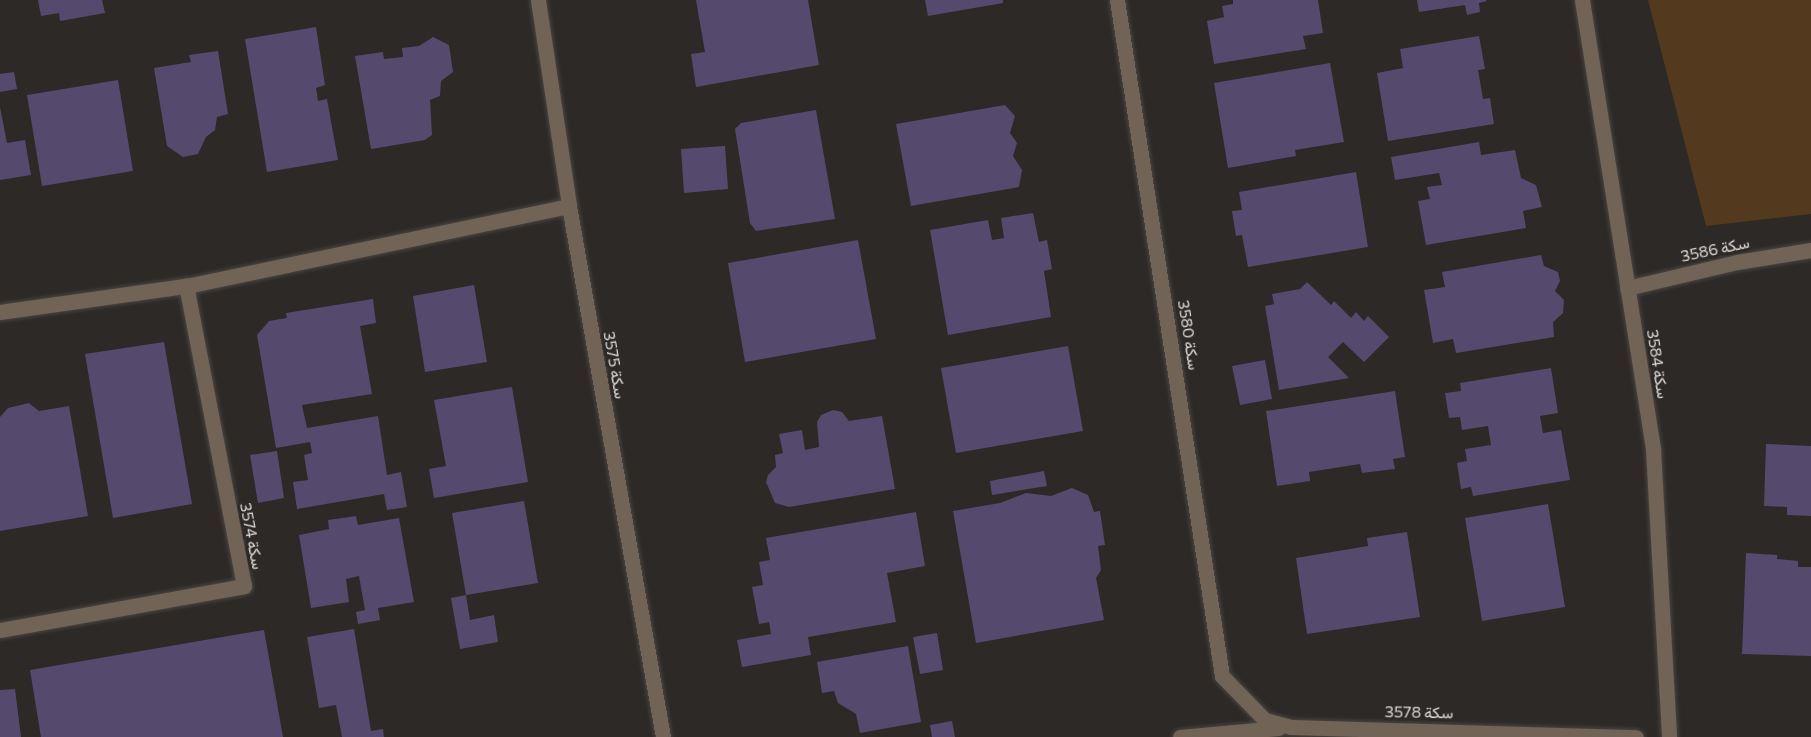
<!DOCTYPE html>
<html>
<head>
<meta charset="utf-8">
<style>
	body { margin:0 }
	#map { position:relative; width:1811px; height:737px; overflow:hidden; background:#2d2926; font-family:Commissioner,Vazirmatn,sans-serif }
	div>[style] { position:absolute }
	.green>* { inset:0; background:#53391d }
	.building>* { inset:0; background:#56496e }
	.roads { filter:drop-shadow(0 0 2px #494542) drop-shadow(0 0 2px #494542) }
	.minor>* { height:15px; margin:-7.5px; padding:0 7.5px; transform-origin:7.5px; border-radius:7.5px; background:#716355 }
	span { translate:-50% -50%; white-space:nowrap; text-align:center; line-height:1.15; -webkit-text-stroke:6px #2d2926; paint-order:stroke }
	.street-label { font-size:16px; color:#dcdad8 }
</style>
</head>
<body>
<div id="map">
	<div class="green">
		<div style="clip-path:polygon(1648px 0,1811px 0,1811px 214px,1706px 226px)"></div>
	</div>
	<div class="building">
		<div style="clip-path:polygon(38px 0,102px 0,105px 13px,60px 21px,59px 13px,41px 16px)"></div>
		<div style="clip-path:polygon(696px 0,808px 0,819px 65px,696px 87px,691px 54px,705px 52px)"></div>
		<div style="clip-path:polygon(925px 0,1003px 0,1003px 3px,928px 16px)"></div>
		<div style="clip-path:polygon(1233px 0,1318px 0,1323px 33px,1303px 36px,1306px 49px,1214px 64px,1207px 21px,1224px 17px,1222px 6px,1233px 4px)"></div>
		<div style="clip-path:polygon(1417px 0,1486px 0,1487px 1px,1479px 3px,1480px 12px,1467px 15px,1465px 5px,1419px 12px)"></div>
		<div style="clip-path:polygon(316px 27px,325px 85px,316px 88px,317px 94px,318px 101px,327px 99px,338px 160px,267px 172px,245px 39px)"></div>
		<div style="clip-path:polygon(1479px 36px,1485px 69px,1478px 70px,1483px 99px,1490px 98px,1494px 124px,1388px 141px,1377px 73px,1403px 68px,1400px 49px)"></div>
		<div style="clip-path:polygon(433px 37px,449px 45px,453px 72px,441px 81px,440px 96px,430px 100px,432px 135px,425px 140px,371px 149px,355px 56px,383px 52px,384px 59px,403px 57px,402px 48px,419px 46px)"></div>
		<div style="clip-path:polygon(218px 51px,228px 114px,217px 117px,215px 130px,206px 137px,198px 154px,183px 157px,167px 146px,154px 68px,191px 62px,189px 55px)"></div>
		<div style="clip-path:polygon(1330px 63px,1344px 142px,1295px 150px,1296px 156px,1228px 168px,1214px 83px)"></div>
		<div style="clip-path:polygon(14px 72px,17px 89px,0 92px,0 74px)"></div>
		<div style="clip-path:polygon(118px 80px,133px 171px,42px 186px,27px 95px)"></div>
		<div style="clip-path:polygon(1005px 105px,1015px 116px,1010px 133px,1017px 143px,1013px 156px,1022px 170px,1019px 187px,911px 206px,896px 124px)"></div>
		<div style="clip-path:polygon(0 107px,7px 143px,25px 140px,31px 175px,0 180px)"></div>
		<div style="clip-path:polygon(816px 110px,835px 219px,756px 231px,750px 223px,735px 129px,741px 123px)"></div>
		<div style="clip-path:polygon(1479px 142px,1481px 155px,1515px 150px,1521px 178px,1536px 185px,1542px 207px,1523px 211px,1526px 228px,1426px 245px,1418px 201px,1430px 199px,1427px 187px,1442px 185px,1439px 173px,1395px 180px,1391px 157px)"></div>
		<div style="clip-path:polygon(725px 146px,728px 189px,684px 193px,681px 149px)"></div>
		<div style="clip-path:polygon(1356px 172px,1368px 247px,1248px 267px,1242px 235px,1236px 236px,1232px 211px,1242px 210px,1239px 192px)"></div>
		<div style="clip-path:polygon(1033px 213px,1039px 242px,1047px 240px,1052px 269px,1044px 271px,1051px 317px,948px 335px,930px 230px,988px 220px,992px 240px,1004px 238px,1001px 218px)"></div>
		<div style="clip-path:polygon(858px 240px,876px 339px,745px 362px,728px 263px)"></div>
		<div style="clip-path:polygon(1541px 255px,1544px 266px,1558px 272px,1560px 281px,1555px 291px,1564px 300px,1563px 313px,1553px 322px,1554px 337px,1456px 353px,1453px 339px,1433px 343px,1424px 290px,1445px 287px,1442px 272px)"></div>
		<div style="clip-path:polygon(1307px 282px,1331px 305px,1334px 301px,1351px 318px,1356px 312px,1364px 321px,1368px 316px,1389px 337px,1364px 362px,1343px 342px,1328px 357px,1349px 378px,1279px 390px,1265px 306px,1274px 304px,1272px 294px,1300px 289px)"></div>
		<div style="clip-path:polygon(474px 285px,487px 362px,425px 372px,413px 296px)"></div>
		<div style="clip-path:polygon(373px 299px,376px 323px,360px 326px,372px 394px,302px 405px,307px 428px,378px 416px,387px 475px,401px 472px,407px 507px,387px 510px,384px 494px,297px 509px,293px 482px,308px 480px,304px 455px,312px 453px,310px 442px,276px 448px,257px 335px,269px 321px,287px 318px,286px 313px)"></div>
		<div style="clip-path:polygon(164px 342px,192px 504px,113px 518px,85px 354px)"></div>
		<div style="clip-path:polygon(1068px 346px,1083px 431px,956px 453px,941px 368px)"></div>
		<div style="clip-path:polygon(1265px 360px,1272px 399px,1240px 405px,1232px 366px)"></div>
		<div style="clip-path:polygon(1551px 368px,1558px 413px,1540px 416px,1543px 433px,1561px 430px,1570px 480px,1473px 496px,1471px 487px,1461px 489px,1457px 463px,1467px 461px,1465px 449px,1491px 445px,1488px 426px,1462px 430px,1460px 417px,1449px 418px,1445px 393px,1461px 391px,1460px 383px)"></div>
		<div style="clip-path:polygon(512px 387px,528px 482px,434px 498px,429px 469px,446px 466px,434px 400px)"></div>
		<div style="clip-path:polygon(1395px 391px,1405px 457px,1393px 459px,1395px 469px,1362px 473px,1360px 464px,1309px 472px,1310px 481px,1277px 486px,1266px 411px)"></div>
		<div style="clip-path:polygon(29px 403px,39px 411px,69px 406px,88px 516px,0 531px,0 417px,8px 408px)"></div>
		<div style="clip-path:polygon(833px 410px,842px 412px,849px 421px,882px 416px,895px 489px,789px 507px,775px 503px,766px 482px,768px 475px,776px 467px,775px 455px,783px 453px,779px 434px,802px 430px,805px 450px,819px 447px,817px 422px,821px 415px)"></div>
		<div style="clip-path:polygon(1766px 444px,1811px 446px,1811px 516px,1787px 515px,1787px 507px,1764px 506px)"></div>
		<div style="clip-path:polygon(277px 451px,284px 498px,258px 503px,250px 455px)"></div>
		<div style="clip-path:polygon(1044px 471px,1047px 486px,992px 495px,990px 481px)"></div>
		<div style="clip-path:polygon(1072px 488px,1088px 495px,1094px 512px,1100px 511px,1105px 545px,1098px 546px,1101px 570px,1096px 578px,1104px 620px,976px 643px,953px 511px,1000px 503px,1026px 493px,1051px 496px)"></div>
		<div style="clip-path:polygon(524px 501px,538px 583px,466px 595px,452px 513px)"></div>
		<div style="clip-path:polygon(1548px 504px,1565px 607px,1482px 621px,1465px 518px)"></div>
		<div style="clip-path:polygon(916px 512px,925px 566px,887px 573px,896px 622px,808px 637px,811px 655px,742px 667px,737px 640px,771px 634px,769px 622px,759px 624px,752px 587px,763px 585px,759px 562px,770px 560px,766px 538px)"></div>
		<div style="clip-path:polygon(356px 516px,358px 525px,399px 518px,414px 602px,378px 608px,380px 620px,358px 624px,356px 612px,365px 610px,359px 576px,346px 579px,349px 602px,311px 608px,299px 535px,329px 529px,328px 520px)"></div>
		<div style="clip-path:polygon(1407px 532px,1420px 617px,1307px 634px,1296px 558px,1368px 546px,1367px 538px)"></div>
		<div style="clip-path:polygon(1746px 553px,1777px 555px,1777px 559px,1798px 561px,1798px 567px,1811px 567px,1811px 656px,1742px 654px)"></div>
		<div style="clip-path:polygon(466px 595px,470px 620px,494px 615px,498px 642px,460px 649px,451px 598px)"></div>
		<div style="clip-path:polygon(354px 629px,371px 731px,383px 729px,384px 737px,342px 737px,336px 705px,319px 708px,307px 637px)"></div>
		<div style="clip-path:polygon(264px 630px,283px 737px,41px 737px,30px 670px)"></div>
		<div style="clip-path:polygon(937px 633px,943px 670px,920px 674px,913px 637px)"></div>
		<div style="clip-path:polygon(908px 646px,921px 722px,860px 733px,856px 714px,838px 703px,834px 691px,822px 693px,817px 662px)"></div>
		<div style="clip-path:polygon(15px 689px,21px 737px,0 737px,0 690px)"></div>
		<div style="clip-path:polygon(952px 721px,955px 737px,932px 737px,930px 725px)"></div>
	</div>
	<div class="roads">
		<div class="minor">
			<div style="left:538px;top:0;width:208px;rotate:81.4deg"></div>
			<div style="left:569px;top:206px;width:539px;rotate:79.96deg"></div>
			<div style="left:1117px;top:0;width:684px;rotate:81.17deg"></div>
			<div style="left:1222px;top:676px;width:62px;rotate:45.7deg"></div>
			<div style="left:1265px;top:720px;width:27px;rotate:15deg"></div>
			<div style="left:1291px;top:727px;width:345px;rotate:1.7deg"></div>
			<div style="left:1582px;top:0;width:455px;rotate:81deg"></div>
			<div style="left:1653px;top:449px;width:288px;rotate:86.8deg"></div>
			<div style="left:1627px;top:288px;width:113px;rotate:-13.3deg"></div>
			<div style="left:1737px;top:262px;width:75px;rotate:-9.2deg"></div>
			<div style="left:0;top:312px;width:188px;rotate:-8deg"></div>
			<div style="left:186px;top:286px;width:391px;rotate:-11.8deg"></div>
			<div style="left:0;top:630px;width:248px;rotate:-10.2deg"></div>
			<div style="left:244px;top:586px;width:306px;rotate:-100.9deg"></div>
			<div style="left:1180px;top:737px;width:99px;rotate:-5.2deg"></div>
		</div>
	</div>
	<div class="street-label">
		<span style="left:1715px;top:249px;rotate:-12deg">سكة 3586</span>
		<span style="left:1189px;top:335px;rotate:81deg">سكة 3580</span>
		<span style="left:1658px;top:364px;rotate:81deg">سكة 3584</span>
		<span style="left:615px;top:365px;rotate:80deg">سكة 3575</span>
		<span style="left:252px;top:536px;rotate:79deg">سكة 3574</span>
		<span style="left:1419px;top:712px;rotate:1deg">سكة 3578</span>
	</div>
</div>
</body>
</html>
